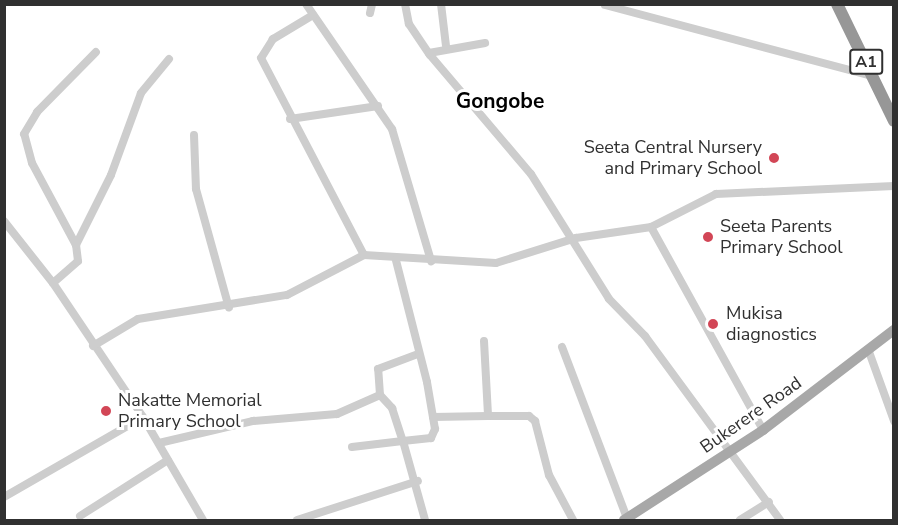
<!DOCTYPE html>
<html>
<head>
<meta charset="utf-8">
<style>
	body { margin:0 }
	#map { position:relative; width:898px; height:525px; overflow:hidden; background:#fff; font-family:"Nunito Sans",sans-serif }
	div>[style] { position:absolute }
	.minor>* { height:8px; margin:-4px; padding:0 4px; transform-origin:4px; border-radius:4px; background:#cdcdcd }
	.major>* { height:10px; margin:-5px; padding:0 5px; transform-origin:5px; border-radius:5px; background:#a8a8a8 }
	.highway>* { height:12px; margin:-6px; padding:0 6px; transform-origin:6px; border-radius:6px; background:#979797 }
	.dots>* { width:16px; height:16px; translate:-50% -50%; box-sizing:border-box; border:3px solid #fff; border-radius:50% }
	span { translate:-50% -50%; white-space:nowrap; text-align:center; line-height:1.15; -webkit-text-stroke:6px #fff; paint-order:stroke }
	.shield-label span { padding:2px 4px; background:#fff; border:2px solid; border-radius:4px; -webkit-text-stroke-width:0 }
	.shield-label { font-size:16px; color:#303030; font-weight:700 }
	.poi-label { font-size:18px; color:#303030 }
	.right { translate:-100% -50%; text-align:right }
	.left { translate:0 -50%; text-align:left }
	.street-label { font-size:18px; color:#303030 }
	.quarter-label { font-size:21px; color:#000; font-weight:700 }
	.frame { position:absolute; inset:0; border:6px solid #303030; pointer-events:none }
</style>
</head>
<body>
<div id="map">
	<div class="minor">
		<div style="left:306px;top:4px;width:152px;rotate:55.5deg"></div>
		<div style="left:392px;top:129px;width:138px;rotate:73.5deg"></div>
		<div style="left:405px;top:4px;width:20px;rotate:79deg"></div>
		<div style="left:409px;top:24px;width:37px;rotate:56deg"></div>
		<div style="left:430px;top:55px;width:156px;rotate:49.7deg"></div>
		<div style="left:531px;top:174px;width:147px;rotate:58deg"></div>
		<div style="left:609px;top:299px;width:52px;rotate:45.8deg"></div>
		<div style="left:645px;top:336px;width:228px;rotate:53.7deg"></div>
		<div style="left:441px;top:4px;width:42px;rotate:83.2deg"></div>
		<div style="left:605px;top:5px;width:276px;rotate:14.9deg"></div>
		<div style="left:370px;top:13px;width:9px;rotate:-77deg"></div>
		<div style="left:313px;top:15px;width:47px;rotate:149deg"></div>
		<div style="left:273px;top:39px;width:22px;rotate:122deg"></div>
		<div style="left:261px;top:58px;width:222px;rotate:62.4deg"></div>
		<div style="left:429px;top:53px;width:57px;rotate:-10.1deg"></div>
		<div style="left:290px;top:119px;width:89px;rotate:-8.4deg"></div>
		<div style="left:194px;top:135px;width:54px;rotate:87.9deg"></div>
		<div style="left:196px;top:189px;width:123px;rotate:74.5deg"></div>
		<div style="left:4px;top:221px;width:79px;rotate:51.7deg"></div>
		<div style="left:53px;top:283px;width:161px;rotate:56.1deg"></div>
		<div style="left:143px;top:417px;width:119px;rotate:59.8deg"></div>
		<div style="left:651px;top:227px;width:73px;rotate:-26.9deg"></div>
		<div style="left:716px;top:194px;width:178px;rotate:-2.6deg"></div>
		<div style="left:76px;top:245px;width:93px;rotate:-118.2deg"></div>
		<div style="left:32px;top:163px;width:30px;rotate:-105deg"></div>
		<div style="left:24px;top:134px;width:26px;rotate:-59deg"></div>
		<div style="left:37px;top:112px;width:84px;rotate:-45.5deg"></div>
		<div style="left:53px;top:283px;width:33px;rotate:-41deg"></div>
		<div style="left:78px;top:261px;width:16px;rotate:-97deg"></div>
		<div style="left:76px;top:245px;width:78px;rotate:-63.4deg"></div>
		<div style="left:111px;top:175px;width:87px;rotate:-69.9deg"></div>
		<div style="left:141px;top:93px;width:44px;rotate:-50.5deg"></div>
		<div style="left:484px;top:341px;width:75px;rotate:86.9deg"></div>
		<div style="left:488px;top:416px;width:41px"></div>
		<div style="left:529px;top:416px;width:8px;rotate:40deg"></div>
		<div style="left:535px;top:421px;width:56px;rotate:75.5deg"></div>
		<div style="left:549px;top:475px;width:51px;rotate:61.9deg"></div>
		<div style="left:93px;top:346px;width:52px;rotate:-31deg"></div>
		<div style="left:138px;top:319px;width:151px;rotate:-9.2deg"></div>
		<div style="left:287px;top:295px;width:87px;rotate:-27.5deg"></div>
		<div style="left:364px;top:255px;width:132px;rotate:3.5deg"></div>
		<div style="left:496px;top:263px;width:84px;rotate:-17.4deg"></div>
		<div style="left:576px;top:238px;width:76px;rotate:-8.3deg"></div>
		<div style="left:651px;top:227px;width:232px;rotate:61.1deg"></div>
		<div style="left:562px;top:347px;width:183px;rotate:69.2deg"></div>
		<div style="left:868px;top:349px;width:77px;rotate:70.1deg"></div>
		<div style="left:380px;top:395px;width:26px;rotate:-94deg"></div>
		<div style="left:378px;top:369px;width:43px;rotate:-20.6deg"></div>
		<div style="left:433px;top:417px;width:55px;rotate:-1deg"></div>
		<div style="left:159px;top:443px;width:97px;rotate:-13.2deg"></div>
		<div style="left:253px;top:421px;width:84px;rotate:-4.8deg"></div>
		<div style="left:337px;top:414px;width:47px;rotate:-23.8deg"></div>
		<div style="left:380px;top:395px;width:18px;rotate:47deg"></div>
		<div style="left:392px;top:408px;width:35px;rotate:72deg"></div>
		<div style="left:403px;top:441px;width:28px;rotate:-6deg"></div>
		<div style="left:431px;top:438px;width:10px;rotate:-66deg"></div>
		<div style="left:435px;top:429px;width:48px;rotate:-99.7deg"></div>
		<div style="left:427px;top:382px;width:126px;rotate:-104.3deg"></div>
		<div style="left:352px;top:447px;width:51px;rotate:-6.7deg"></div>
		<div style="left:403px;top:441px;width:82px;rotate:74.4deg"></div>
		<div style="left:4px;top:497px;width:160px;rotate:-29.9deg"></div>
		<div style="left:80px;top:516px;width:104px;rotate:-32.5deg"></div>
		<div style="left:297px;top:520px;width:127px;rotate:-17.9deg"></div>
		<div style="left:740px;top:520px;width:34px;rotate:-32deg"></div>
	</div>
	<div class="major">
		<div style="left:624px;top:520px;width:166px;rotate:-32.9deg"></div>
		<div style="left:763px;top:430px;width:165px;rotate:-37.4deg"></div>
	</div>
	<div class="highway">
		<div style="left:837px;top:4px;width:130px;rotate:64deg"></div>
	</div>
	<div class="dots">
		<div style="left:774px;top:158px;background:#d24656"></div>
		<div style="left:708px;top:237px;background:#d24656"></div>
		<div style="left:713px;top:324px;background:#d24656"></div>
		<div style="left:106px;top:411px;background:#d24656"></div>
	</div>
	<div class="shield-label">
		<span style="left:866px;top:62px">A1</span>
	</div>
	<div class="poi-label">
		<span class="right" style="left:762px;top:158px">Seeta Central Nursery<br>and Primary School</span>
		<span class="left" style="left:720px;top:237px">Seeta Parents<br>Primary School</span>
		<span class="left" style="left:726px;top:324px">Mukisa<br>diagnostics</span>
		<span class="left" style="left:118px;top:411px">Nakatte Memorial<br>Primary School</span>
	</div>
	<div class="street-label">
		<span style="left:751px;top:415px;rotate:-35deg">Bukerere Road</span>
	</div>
	<div class="quarter-label">
		<span style="left:500px;top:101px">Gongobe</span>
	</div>
	<div class="frame"></div>
</div>
</body>
</html>
